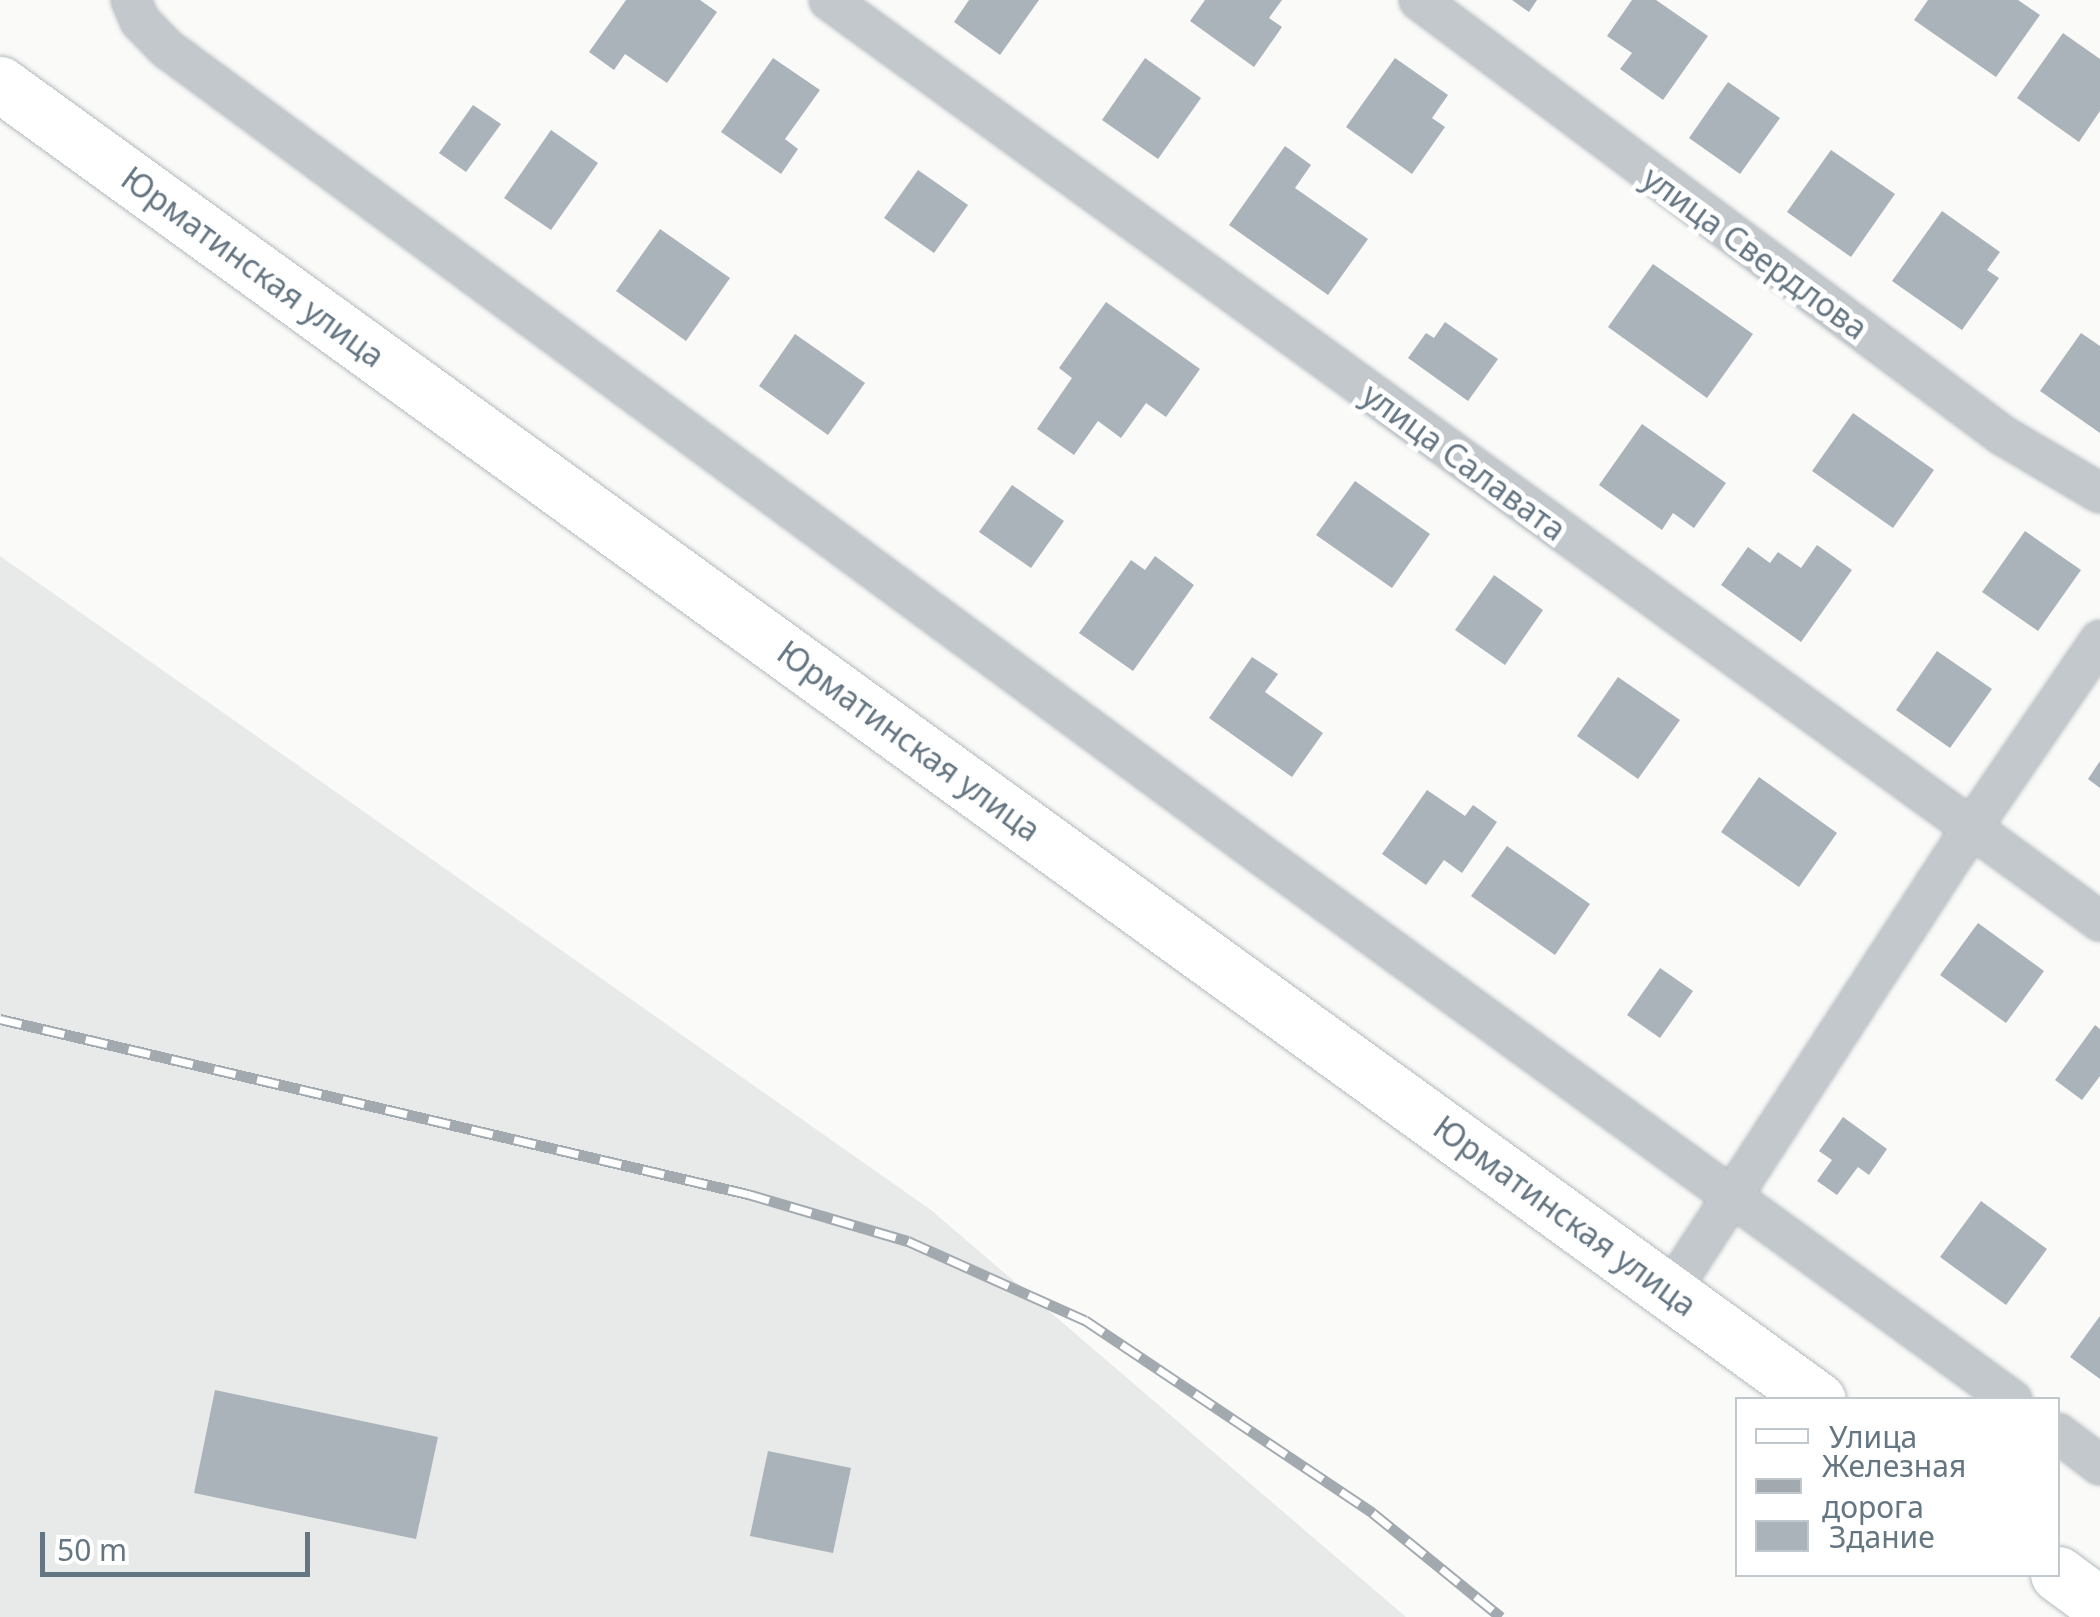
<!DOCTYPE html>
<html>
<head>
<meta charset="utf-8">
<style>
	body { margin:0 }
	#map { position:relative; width:2100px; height:1617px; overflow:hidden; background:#fafaf8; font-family:"Noto Sans",sans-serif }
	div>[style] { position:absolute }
	.built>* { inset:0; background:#e8e9e9 }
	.building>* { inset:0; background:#aab3b9 }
	.roads { filter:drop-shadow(0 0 2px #b3babf) drop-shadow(0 0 2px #b3babf) }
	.street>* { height:38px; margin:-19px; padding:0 19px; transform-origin:19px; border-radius:19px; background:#c3c8cc }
	.secondary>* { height:55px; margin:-27.5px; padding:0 27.5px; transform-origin:27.5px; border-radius:27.5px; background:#fff }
	.rail>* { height:11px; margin-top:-5.5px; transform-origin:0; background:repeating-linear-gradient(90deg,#fff 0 22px,#a2aab0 0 44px); box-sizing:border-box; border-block:2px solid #a2aab0 }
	span { translate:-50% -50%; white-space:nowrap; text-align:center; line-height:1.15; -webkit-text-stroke:10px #fff; paint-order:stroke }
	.street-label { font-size:32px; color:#657683 }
	.legend { position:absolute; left:1735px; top:1397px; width:325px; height:180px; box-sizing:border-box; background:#fff; border:2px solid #c1c8cd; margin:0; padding:12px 18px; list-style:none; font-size:30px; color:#657683 }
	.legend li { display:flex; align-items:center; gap:20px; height:50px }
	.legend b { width:50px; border:2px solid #c1c8cd }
	.scale { position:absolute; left:40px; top:1532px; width:270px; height:45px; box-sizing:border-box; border:5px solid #657683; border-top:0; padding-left:12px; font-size:30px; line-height:35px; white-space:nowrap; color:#657683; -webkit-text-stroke:8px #fff; paint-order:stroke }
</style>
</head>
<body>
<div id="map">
	<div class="built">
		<div style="clip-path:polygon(0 556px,931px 1210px,1406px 1617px,0 1617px)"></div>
	</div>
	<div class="building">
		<div style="clip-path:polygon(626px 0,700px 0,717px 12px,667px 83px,625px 54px,614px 70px,589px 52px)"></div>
		<div style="clip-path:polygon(969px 0,1039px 0,1000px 55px,954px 22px)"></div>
		<div style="clip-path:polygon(1205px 0,1282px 0,1269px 18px,1282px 27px,1254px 67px,1190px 21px)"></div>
		<div style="clip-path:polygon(1512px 0,1537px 0,1529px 12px)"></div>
		<div style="clip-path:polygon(1632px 0,1656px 0,1708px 36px,1663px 100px,1620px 69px,1632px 53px,1607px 36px)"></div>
		<div style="clip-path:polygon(1928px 0,2018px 0,2040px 15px,1996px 77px,1914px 20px)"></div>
		<div style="clip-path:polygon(2063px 33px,2100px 59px,2100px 111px,2079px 142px,2017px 98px)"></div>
		<div style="clip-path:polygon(773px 58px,820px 90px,785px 139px,798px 149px,781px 174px,721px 132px)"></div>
		<div style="clip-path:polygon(1145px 58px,1201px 98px,1158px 159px,1102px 120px)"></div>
		<div style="clip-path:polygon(1395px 58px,1448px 95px,1432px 118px,1445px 127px,1412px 174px,1346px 127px)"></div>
		<div style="clip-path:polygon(1728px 82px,1780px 118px,1740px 174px,1689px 138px)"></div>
		<div style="clip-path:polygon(473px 105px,501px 124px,466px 172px,439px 153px)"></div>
		<div style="clip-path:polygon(551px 130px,598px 163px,551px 230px,504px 198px)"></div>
		<div style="clip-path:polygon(1285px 146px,1311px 165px,1295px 188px,1368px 239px,1328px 295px,1229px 225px)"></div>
		<div style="clip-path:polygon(1831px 150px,1895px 194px,1851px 257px,1787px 212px)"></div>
		<div style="clip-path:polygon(918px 170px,968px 205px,934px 253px,884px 218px)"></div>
		<div style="clip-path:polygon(1942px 211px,2000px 252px,1987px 270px,1999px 278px,1962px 330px,1892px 281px)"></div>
		<div style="clip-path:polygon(660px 229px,730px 278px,686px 341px,616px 291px)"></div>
		<div style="clip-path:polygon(1653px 264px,1753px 334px,1707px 398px,1608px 327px)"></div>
		<div style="clip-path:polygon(1106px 302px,1200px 369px,1166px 417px,1146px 403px,1121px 438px,1098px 421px,1074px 455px,1037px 429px,1072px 378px,1059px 368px)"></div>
		<div style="clip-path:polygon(1445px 322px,1498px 359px,1468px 401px,1408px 358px,1426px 333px,1434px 338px)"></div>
		<div style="clip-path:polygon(2081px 333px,2100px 346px,2100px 433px,2040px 391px)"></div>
		<div style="clip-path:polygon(795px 334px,865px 383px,828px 435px,759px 386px)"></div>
		<div style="clip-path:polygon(1853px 413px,1934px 470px,1893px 528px,1812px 471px)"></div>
		<div style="clip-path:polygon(1642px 424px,1726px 483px,1694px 528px,1673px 513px,1662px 530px,1599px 485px)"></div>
		<div style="clip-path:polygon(1355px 481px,1430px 534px,1392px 588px,1316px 535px)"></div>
		<div style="clip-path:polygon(1012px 485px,1064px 521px,1031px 568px,979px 532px)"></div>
		<div style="clip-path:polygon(2025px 531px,2081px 570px,2038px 631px,1982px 592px)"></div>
		<div style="clip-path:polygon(1817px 545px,1852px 570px,1801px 642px,1721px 585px,1748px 547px,1770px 563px,1778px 552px,1801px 568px)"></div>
		<div style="clip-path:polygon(1155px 556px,1194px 585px,1133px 671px,1079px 633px,1131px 560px,1145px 570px)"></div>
		<div style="clip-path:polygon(1494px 575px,1543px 610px,1505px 665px,1455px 630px)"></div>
		<div style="clip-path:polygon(1937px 651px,1992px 689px,1950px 748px,1896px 710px)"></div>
		<div style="clip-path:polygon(1252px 657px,1278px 674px,1265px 692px,1323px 733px,1292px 777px,1209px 718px)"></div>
		<div style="clip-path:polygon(1618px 677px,1680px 720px,1638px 779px,1577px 736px)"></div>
		<div style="clip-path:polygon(2100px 761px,2100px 788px,2088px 779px)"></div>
		<div style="clip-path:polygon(1759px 777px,1837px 833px,1799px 887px,1721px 832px)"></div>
		<div style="clip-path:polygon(1427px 790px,1465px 816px,1473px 805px,1497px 822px,1462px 873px,1444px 860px,1426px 885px,1382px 854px)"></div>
		<div style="clip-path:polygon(1507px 846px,1590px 904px,1555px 955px,1471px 896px)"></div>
		<div style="clip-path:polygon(1978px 923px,2044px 971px,2006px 1023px,1940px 975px)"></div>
		<div style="clip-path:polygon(1660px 968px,1693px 991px,1660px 1038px,1627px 1015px)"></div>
		<div style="clip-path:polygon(2095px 1025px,2100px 1029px,2100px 1076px,2082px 1100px,2055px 1080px)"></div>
		<div style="clip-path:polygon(1843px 1117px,1887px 1149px,1869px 1175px,1858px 1167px,1837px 1195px,1817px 1181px,1832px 1160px,1819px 1151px)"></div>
		<div style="clip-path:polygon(1981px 1201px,2047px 1249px,2006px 1305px,1940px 1257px)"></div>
		<div style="clip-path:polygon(2100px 1316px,2100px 1379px,2070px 1357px)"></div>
		<div style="clip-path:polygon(215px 1390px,438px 1437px,416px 1539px,194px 1493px)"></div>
		<div style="clip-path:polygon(768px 1451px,851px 1468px,833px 1553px,750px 1536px)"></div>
	</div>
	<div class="roads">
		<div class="street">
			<div style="left:131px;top:0;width:23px;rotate:67deg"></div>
			<div style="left:140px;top:21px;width:37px;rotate:46deg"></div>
			<div style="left:166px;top:48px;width:1372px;rotate:36.38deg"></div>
			<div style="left:1271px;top:862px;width:916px;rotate:35.98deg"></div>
			<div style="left:829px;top:0;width:1570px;rotate:35.93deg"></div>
			<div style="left:1419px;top:0;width:727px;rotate:36.73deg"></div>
			<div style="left:2002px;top:435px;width:114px;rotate:30.6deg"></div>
			<div style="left:1670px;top:1292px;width:551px;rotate:-57deg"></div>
			<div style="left:1970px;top:830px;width:230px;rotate:-55.6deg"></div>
			<div style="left:2058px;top:1433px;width:53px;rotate:37.3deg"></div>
		</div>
		<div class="secondary">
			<div style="left:0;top:84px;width:2244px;rotate:35.9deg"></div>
			<div style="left:2058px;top:1574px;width:52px;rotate:36.4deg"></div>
		</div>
	</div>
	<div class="rail">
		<div style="left:0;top:1019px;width:768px;rotate:13.17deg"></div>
		<div style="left:748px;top:1194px;width:167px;rotate:16.4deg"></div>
		<div style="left:908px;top:1241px;width:194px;rotate:24.1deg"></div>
		<div style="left:1085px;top:1320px;width:347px;rotate:33.8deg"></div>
		<div style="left:1373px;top:1513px;width:165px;rotate:39.1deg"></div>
	</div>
	<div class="street-label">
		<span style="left:1755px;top:253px;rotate:36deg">улица Свердлова</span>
		<span style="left:253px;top:267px;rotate:36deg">Юрматинская улица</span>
		<span style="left:1464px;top:462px;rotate:36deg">улица Салавата</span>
		<span style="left:909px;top:741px;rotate:36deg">Юрматинская улица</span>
		<span style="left:1565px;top:1216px;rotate:36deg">Юрматинская улица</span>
	</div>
	<ul class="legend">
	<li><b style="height:12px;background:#fff"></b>Улица</li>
	<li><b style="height:12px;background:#a2aab0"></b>Железная дорога</li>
	<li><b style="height:28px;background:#aab3b9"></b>Здание</li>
	</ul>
	<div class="scale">50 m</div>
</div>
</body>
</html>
